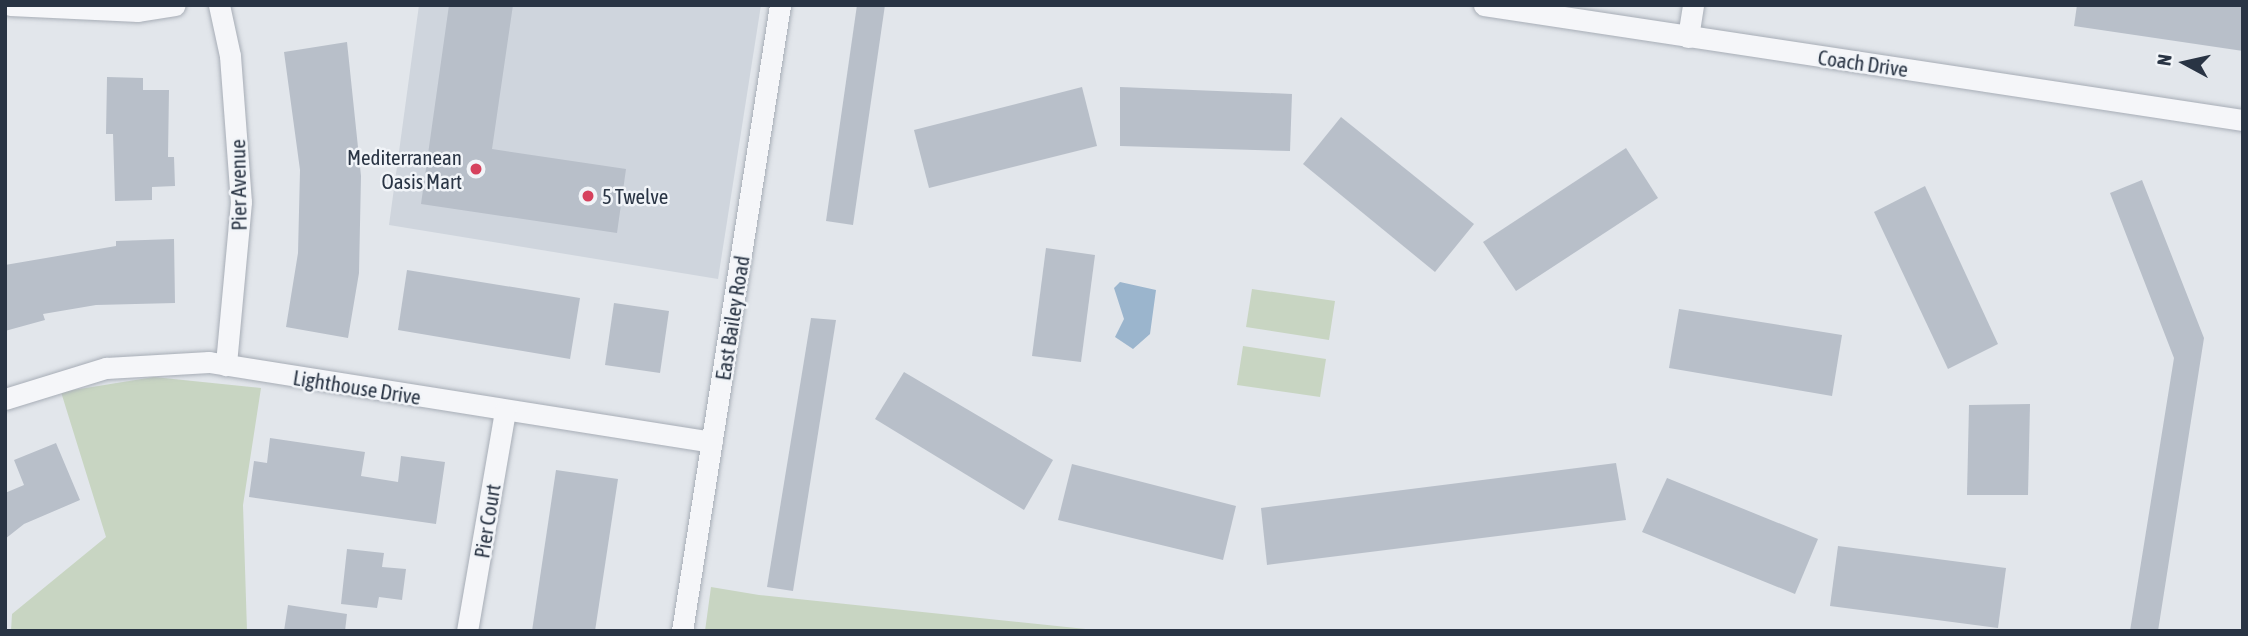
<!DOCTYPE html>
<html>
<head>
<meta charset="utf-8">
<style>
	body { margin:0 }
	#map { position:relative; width:2248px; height:636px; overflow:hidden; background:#e2e6eb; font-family:"Asap Condensed",sans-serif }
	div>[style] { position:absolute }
	.built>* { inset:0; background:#cfd5dd }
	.green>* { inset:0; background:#c8d5c2 }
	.water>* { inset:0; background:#9bb5cd }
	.building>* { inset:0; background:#b8bfc9 }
	.roads { filter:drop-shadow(0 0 2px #a7adb6) drop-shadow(0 0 2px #a7adb6) }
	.minor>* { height:21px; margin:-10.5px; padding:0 10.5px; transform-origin:10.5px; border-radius:10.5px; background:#f5f6f9 }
	.dots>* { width:19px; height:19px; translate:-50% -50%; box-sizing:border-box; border:4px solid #f1f4f8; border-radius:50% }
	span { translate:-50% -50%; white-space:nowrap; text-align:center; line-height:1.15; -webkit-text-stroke:5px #f1f4f8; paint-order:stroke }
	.street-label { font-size:21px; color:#293444 }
	.poi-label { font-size:21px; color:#293444 }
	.right { translate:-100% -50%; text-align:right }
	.left { translate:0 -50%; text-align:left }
	.frame { position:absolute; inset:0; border:7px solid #293444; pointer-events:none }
	.north { position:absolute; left:2150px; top:28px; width:70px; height:70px; -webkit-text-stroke:5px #f1f4f8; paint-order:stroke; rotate:278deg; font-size:19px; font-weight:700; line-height:28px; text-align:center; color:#293444 }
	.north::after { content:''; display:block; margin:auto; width:24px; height:32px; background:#293444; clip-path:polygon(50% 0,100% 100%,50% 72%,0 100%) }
</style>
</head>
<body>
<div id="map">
	<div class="built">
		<div style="clip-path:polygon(419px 5px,761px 5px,718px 279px,389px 225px)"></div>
	</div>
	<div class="green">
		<div style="clip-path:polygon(1252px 289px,1335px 301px,1329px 340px,1246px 327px)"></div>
		<div style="clip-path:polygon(1243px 346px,1326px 359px,1320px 397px,1237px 385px)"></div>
		<div style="clip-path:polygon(154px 377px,261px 388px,243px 505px,247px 631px,11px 631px,12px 614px,106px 537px,61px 392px)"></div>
		<div style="clip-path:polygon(711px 587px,759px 595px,1105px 631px,705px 631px)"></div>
	</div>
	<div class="water">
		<div style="clip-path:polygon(1120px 282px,1156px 290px,1150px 334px,1133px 349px,1115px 337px,1124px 319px,1114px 288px)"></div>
	</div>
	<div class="building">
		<div style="clip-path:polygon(449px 5px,513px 5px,492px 149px,626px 169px,617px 233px,421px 204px)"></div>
		<div style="clip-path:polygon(857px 5px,885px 5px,853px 225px,826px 221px)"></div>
		<div style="clip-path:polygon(2077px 5px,2243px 5px,2243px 51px,2074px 26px)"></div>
		<div style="clip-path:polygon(347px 42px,361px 176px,359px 273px,348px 338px,286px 327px,298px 253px,300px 170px,284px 52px)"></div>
		<div style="clip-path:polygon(107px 77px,143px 78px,143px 90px,169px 90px,168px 157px,174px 157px,175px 186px,152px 187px,152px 200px,115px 201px,113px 134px,106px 134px)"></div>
		<div style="clip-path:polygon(1082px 87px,1097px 146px,929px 188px,914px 130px)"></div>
		<div style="clip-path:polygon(1120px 87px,1292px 94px,1290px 151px,1120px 146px)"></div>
		<div style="clip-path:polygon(1341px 117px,1474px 224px,1435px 272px,1303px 164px)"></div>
		<div style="clip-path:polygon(1626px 148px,1658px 198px,1516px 291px,1483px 242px)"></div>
		<div style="clip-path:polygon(2142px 180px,2204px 338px,2158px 631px,2130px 631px,2174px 358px,2110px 193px)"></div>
		<div style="clip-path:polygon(1925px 186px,1998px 344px,1948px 369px,1874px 212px)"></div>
		<div style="clip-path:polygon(174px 239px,175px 303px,96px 305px,43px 314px,45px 320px,5px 331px,5px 265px,116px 246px,116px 241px)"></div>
		<div style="clip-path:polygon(1046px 248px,1095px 255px,1081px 362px,1032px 356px)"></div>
		<div style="clip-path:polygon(407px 270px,580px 298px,570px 359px,398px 330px)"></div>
		<div style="clip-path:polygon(614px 303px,669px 311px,660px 373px,605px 365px)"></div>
		<div style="clip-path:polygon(1679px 309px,1842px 335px,1832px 396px,1669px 368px)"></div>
		<div style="clip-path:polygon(811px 318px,836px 320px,793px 591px,767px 587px)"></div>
		<div style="clip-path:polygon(904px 372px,1053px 460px,1024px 510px,875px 419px)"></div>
		<div style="clip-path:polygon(2030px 404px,2028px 495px,1967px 495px,1969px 405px)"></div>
		<div style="clip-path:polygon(270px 438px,365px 452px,361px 476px,398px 482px,401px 456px,445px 462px,436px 524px,249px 497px,254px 461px,267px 463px)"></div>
		<div style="clip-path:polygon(56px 443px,80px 500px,24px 524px,5px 539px,5px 493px,24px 485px,14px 460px)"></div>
		<div style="clip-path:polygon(1616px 463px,1626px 520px,1267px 565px,1261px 508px)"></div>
		<div style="clip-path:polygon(1072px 464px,1236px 506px,1223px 560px,1058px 520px)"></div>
		<div style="clip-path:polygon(556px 470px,618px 479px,595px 631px,532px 631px)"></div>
		<div style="clip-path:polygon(1667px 478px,1818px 539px,1795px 594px,1642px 532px)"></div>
		<div style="clip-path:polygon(1838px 546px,2006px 568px,1998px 628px,1830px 606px)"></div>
		<div style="clip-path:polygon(347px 549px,384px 553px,382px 567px,406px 569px,402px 600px,379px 597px,377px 608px,341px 604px)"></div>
		<div style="clip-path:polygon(288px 605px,347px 614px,345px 631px,284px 631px)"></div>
	</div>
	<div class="roads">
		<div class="minor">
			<div style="left:10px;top:5px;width:128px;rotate:2.7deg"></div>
			<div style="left:138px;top:11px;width:37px;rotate:-9deg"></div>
			<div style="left:219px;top:5px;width:52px;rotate:77.8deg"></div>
			<div style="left:230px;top:56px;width:146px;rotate:85.7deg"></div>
			<div style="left:241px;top:202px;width:164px;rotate:95.3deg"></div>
			<div style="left:1484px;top:5px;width:768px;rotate:8.62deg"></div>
			<div style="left:1688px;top:37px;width:32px;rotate:-81deg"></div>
			<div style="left:5px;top:399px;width:106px;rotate:-17.1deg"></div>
			<div style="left:106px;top:368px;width:103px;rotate:-3.3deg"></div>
			<div style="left:209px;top:362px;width:509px;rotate:9.04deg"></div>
			<div style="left:467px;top:631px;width:224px;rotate:-80.2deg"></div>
			<div style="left:682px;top:631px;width:634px;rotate:-81.1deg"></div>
		</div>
	</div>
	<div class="dots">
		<div style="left:476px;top:169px;background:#d6415d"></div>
		<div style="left:588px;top:196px;background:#d6415d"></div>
	</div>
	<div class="street-label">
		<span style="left:1863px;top:63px;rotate:8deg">Coach Drive</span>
		<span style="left:238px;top:185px;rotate:-91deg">Pier Avenue</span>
		<span style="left:732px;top:318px;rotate:-81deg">East Bailey Road</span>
		<span style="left:357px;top:387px;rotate:9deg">Lighthouse Drive</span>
		<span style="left:487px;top:521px;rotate:-81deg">Pier Court</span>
	</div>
	<div class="poi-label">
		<span class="right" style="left:462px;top:169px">Mediterranean<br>Oasis Mart</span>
		<span class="left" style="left:602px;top:196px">5 Twelve</span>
	</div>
	<div class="frame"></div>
	<div class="north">N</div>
</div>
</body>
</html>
